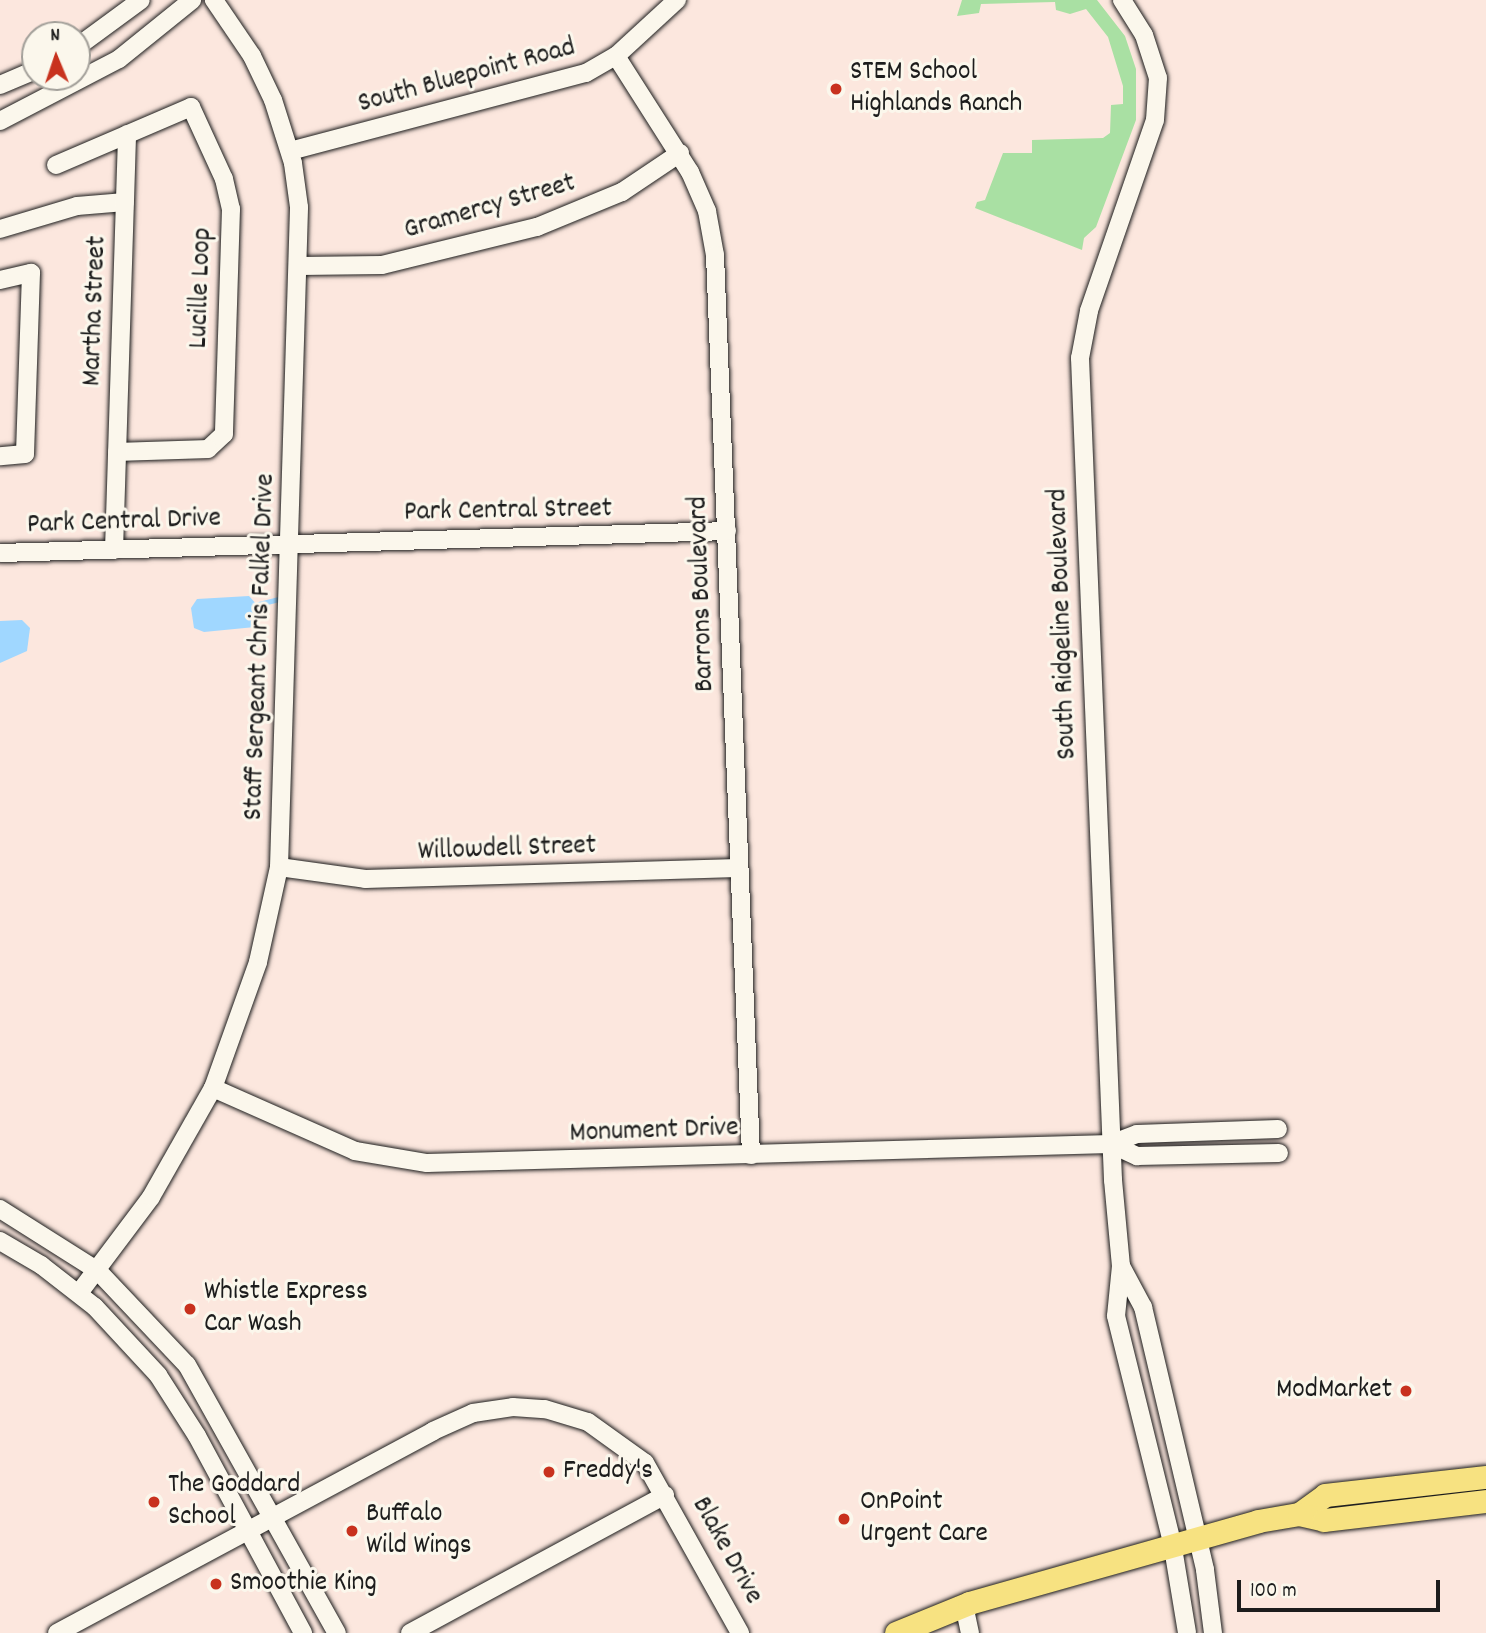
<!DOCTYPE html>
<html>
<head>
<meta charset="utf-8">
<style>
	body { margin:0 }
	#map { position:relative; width:1486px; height:1633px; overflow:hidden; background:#fce7de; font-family:Dekko,sans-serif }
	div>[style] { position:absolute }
	.green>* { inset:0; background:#a9e0a3 }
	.water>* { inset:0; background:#a0d7ff }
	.stream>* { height:4.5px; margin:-2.25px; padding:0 2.25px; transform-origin:2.25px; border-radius:2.25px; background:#a0d7ff }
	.roads { filter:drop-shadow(0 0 2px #1c1c1c) drop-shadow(0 0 2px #1c1c1c) }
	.minor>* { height:18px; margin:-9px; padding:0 9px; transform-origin:9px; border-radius:9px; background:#fbf7ec }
	.major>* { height:23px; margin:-11.5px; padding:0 11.5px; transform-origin:11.5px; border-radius:11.5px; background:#f7e281 }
	.dots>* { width:19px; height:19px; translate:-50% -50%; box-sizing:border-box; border:4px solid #fbf7ec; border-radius:50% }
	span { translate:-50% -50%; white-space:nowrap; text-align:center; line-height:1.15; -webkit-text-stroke:6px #fbf7ec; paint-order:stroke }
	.poi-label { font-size:28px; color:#1c1c1c }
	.left { translate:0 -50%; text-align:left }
	.right { translate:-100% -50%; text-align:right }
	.street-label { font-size:28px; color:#1c1c1c }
	.north { position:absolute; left:21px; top:21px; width:70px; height:70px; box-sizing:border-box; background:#fbf7ec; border:2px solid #a29f99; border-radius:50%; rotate:358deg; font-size:19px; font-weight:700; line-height:28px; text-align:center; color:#1c1c1c }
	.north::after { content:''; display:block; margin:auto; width:24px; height:32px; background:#c8321e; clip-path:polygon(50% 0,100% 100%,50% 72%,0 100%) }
	.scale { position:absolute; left:1237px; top:1580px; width:203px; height:32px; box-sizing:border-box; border:4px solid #1c1c1c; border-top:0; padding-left:9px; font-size:21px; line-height:24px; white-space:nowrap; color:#1c1c1c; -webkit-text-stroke:5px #fbf7ec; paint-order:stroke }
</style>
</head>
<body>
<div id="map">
	<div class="green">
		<div style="clip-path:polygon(962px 0,1097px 0,1125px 36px,1136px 69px,1136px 120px,1096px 227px,1084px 238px,1082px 250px,975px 208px,977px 202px,985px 200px,1003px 153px,1032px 153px,1032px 140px,1103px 138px,1110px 133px,1111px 105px,1123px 104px,1123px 86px,1108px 37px,1086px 9px,1070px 14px,1056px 10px,1055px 2px,981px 4px,979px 13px,957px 16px)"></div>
	</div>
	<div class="water">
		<div style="clip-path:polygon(249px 596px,260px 608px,255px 627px,204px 632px,194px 628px,191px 608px,197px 599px)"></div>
		<div style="clip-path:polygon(22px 620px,30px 628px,27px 651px,0 663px,0 621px)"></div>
	</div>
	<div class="stream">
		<div style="left:259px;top:604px;width:21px;rotate:-14deg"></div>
	</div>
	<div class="roads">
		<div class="minor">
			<div style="left:1122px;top:0;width:41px;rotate:57.8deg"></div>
			<div style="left:1144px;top:35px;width:45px;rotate:72deg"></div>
			<div style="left:1158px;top:78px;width:42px;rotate:94.1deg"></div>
			<div style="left:1155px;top:120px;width:202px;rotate:109.1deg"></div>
			<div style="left:1089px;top:311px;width:48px;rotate:100.8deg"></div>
			<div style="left:1080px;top:358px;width:823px;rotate:87.7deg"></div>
			<div style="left:1113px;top:1180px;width:86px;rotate:84.7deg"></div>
			<div style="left:1121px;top:1266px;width:50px;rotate:95.7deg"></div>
			<div style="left:1116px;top:1316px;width:233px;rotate:76.1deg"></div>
			<div style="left:1172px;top:1542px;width:92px;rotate:80.6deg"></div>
			<div style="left:77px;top:47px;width:79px;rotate:-36.3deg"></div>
			<div style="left:616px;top:56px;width:138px;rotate:57.5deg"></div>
			<div style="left:690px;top:172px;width:43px;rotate:66.4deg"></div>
			<div style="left:707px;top:211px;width:45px;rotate:79.7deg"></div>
			<div style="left:715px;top:255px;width:901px;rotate:87.71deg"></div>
			<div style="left:0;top:85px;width:38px;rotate:-23deg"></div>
			<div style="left:0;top:121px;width:134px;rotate:-27.5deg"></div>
			<div style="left:119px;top:59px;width:94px;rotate:-38.9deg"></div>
			<div style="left:290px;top:151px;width:306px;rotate:-14.8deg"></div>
			<div style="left:586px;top:73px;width:34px;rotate:-30deg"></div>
			<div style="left:616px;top:56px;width:83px;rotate:-42.6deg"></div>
			<div style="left:56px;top:165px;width:147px;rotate:-23.2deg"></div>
			<div style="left:191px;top:107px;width:79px;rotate:65.4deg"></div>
			<div style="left:224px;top:179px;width:31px;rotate:77deg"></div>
			<div style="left:231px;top:209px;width:225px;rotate:91.8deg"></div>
			<div style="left:224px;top:434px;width:22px;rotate:137deg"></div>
			<div style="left:208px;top:449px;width:91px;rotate:178.1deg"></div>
			<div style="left:0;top:229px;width:80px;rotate:-16.6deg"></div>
			<div style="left:77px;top:206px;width:48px;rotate:-4.8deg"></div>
			<div style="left:300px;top:266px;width:82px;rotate:-0.7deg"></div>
			<div style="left:382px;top:265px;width:160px;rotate:-13.8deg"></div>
			<div style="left:537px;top:227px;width:92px;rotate:-22.4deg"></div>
			<div style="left:622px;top:192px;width:70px;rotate:-33.9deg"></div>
			<div style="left:0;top:280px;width:32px;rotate:-13deg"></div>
			<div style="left:31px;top:273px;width:181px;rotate:91.9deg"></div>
			<div style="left:25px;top:454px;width:25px;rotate:175deg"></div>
			<div style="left:114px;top:550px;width:416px;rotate:-88.2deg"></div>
			<div style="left:0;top:553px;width:727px;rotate:-1.73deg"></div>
			<div style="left:279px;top:867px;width:87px;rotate:7.9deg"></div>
			<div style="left:365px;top:879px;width:373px;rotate:-1.7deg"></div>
			<div style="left:213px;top:1088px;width:155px;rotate:23.9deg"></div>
			<div style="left:355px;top:1151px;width:73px;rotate:9.5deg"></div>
			<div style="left:427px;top:1163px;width:684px;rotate:-1.59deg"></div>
			<div style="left:1111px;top:1144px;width:28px;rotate:-21deg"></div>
			<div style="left:1137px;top:1134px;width:141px;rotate:-2deg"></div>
			<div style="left:1111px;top:1144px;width:29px;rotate:25deg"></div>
			<div style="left:1137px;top:1156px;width:142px;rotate:-1.2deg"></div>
			<div style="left:0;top:1209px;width:116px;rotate:32.3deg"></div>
			<div style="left:98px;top:1271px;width:129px;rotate:46.6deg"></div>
			<div style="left:187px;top:1365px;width:307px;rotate:60.8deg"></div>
			<div style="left:0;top:1241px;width:48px;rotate:30.3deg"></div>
			<div style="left:41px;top:1265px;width:68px;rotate:37.9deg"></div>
			<div style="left:95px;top:1307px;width:93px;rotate:47.2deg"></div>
			<div style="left:158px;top:1375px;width:72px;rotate:57.4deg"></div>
			<div style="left:197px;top:1436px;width:224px;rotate:61.7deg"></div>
			<div style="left:1121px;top:1266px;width:47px;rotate:61.8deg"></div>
			<div style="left:1143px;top:1307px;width:270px;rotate:76.7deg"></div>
			<div style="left:1205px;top:1570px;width:64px;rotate:82.8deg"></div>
			<div style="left:79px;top:1293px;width:120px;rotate:-53.1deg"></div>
			<div style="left:151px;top:1197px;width:125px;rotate:-60.4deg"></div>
			<div style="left:213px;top:1088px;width:134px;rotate:-70.3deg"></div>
			<div style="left:258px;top:962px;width:97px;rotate:-77.5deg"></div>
			<div style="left:279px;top:867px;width:660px;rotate:-88.26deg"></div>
			<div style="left:299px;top:207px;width:44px;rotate:-97.8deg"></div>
			<div style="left:293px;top:163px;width:66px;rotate:-107.6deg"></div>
			<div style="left:273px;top:100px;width:49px;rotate:-115.5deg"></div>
			<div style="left:252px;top:56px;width:68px;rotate:-124.2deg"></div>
			<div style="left:964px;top:1605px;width:29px;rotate:78deg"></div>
			<div style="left:57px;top:1633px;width:427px;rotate:-28.2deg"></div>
			<div style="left:433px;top:1431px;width:44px;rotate:-24.2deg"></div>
			<div style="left:473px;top:1413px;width:40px;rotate:-8.5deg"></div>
			<div style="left:513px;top:1407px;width:32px;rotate:4deg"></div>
			<div style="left:545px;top:1409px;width:45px;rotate:16.8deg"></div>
			<div style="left:588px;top:1422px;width:70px;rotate:35.7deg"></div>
			<div style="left:645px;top:1463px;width:195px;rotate:60.8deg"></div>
			<div style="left:410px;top:1633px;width:290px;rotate:-28.4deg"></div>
		</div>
		<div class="major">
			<div style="left:1299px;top:1514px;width:32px;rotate:-36deg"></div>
			<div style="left:1325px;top:1495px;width:162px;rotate:-6.4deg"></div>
			<div style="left:896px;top:1633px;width:79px;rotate:-22.3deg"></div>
			<div style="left:969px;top:1603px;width:300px;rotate:-15.8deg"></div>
			<div style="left:1258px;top:1521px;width:42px;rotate:-9.7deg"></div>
			<div style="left:1299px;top:1514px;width:26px;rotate:13deg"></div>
			<div style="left:1324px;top:1520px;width:163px;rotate:-6.7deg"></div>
		</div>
	</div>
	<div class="dots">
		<div style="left:836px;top:89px;background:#c8321e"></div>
		<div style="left:190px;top:1309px;background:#c8321e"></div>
		<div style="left:1406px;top:1391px;background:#c8321e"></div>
		<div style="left:549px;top:1472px;background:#c8321e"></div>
		<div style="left:154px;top:1502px;background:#c8321e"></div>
		<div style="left:844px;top:1519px;background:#c8321e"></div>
		<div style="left:352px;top:1531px;background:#c8321e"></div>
		<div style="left:216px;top:1584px;background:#c8321e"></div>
	</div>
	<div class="poi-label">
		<span class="left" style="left:850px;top:89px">STEM School<br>Highlands Ranch</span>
		<span class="left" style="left:204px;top:1309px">Whistle Express<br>Car Wash</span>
		<span class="right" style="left:1392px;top:1391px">ModMarket</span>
		<span class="left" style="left:563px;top:1472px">Freddy's</span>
		<span class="left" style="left:168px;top:1502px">The Goddard<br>School</span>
		<span class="left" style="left:860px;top:1519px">OnPoint<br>Urgent Care</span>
		<span class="left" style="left:366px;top:1531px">Buffalo<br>Wild Wings</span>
		<span class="left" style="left:230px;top:1584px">Smoothie King</span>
	</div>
	<div class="street-label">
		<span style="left:467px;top:77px;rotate:-15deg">South Bluepoint Road</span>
		<span style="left:490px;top:208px;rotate:-16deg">Gramercy Street</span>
		<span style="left:202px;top:288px;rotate:-88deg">Lucille Loop</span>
		<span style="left:96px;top:311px;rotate:-88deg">Martha Street</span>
		<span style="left:508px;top:512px;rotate:-1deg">Park Central Street</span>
		<span style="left:124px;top:523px;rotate:-2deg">Park Central Drive</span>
		<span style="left:703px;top:594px;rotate:-92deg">Barrons Boulevard</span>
		<span style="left:1064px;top:624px;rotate:-92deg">South Ridgeline Boulevard</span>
		<span style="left:261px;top:647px;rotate:-88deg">Staff Sergeant Chris Falkel Drive</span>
		<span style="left:507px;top:850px;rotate:-2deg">Willowdell Street</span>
		<span style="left:654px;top:1132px;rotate:-2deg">Monument Drive</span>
		<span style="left:726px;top:1551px;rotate:61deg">Blake Drive</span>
	</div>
	<div class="north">N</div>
	<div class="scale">100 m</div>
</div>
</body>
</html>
